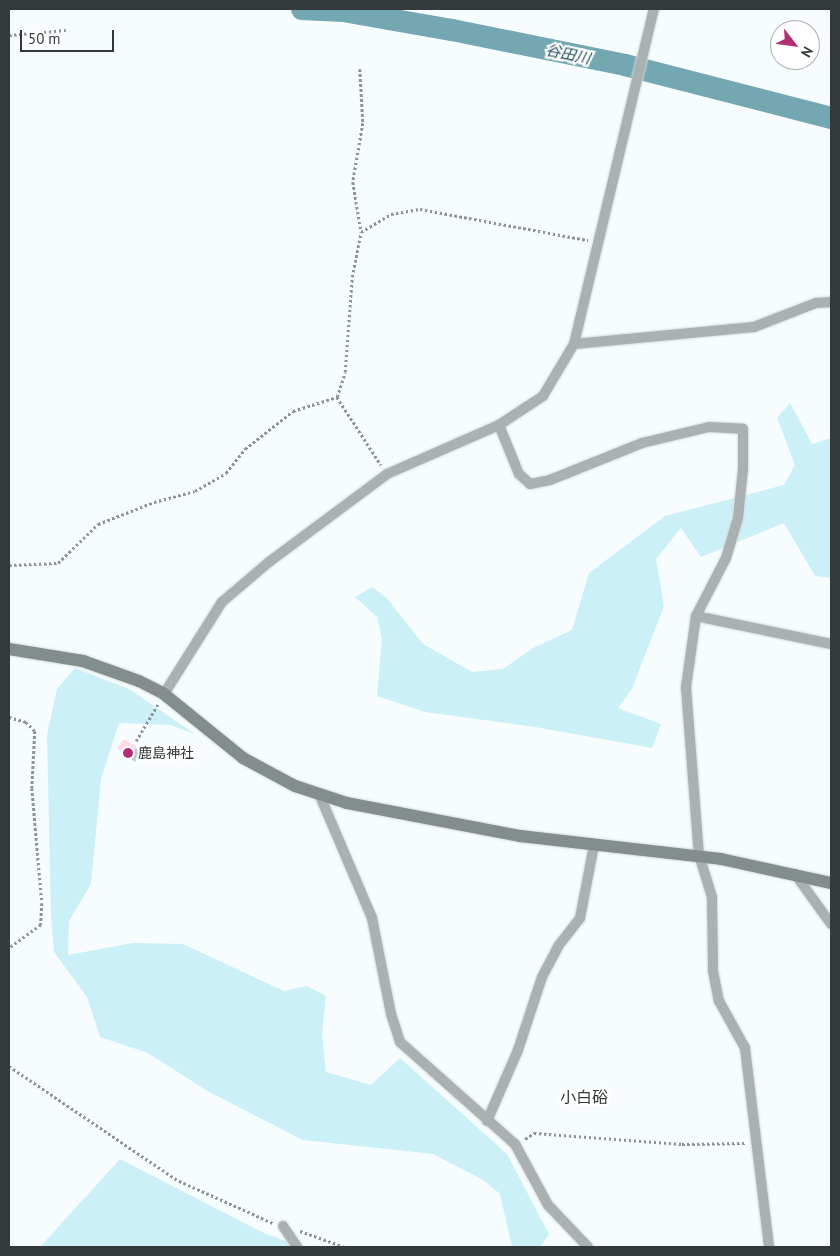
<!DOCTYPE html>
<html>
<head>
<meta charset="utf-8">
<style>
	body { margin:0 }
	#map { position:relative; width:840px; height:1256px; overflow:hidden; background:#f7fdfe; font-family:"PT Sans","Noto Sans JP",sans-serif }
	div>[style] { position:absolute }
	.green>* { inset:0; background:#ccf0f7 }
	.shadow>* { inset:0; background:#0003 }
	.river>* { height:22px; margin:-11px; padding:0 11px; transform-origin:11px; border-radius:11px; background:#73a7b1 }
	.building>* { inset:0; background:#ffd9e7 }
	.path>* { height:2.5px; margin-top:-1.25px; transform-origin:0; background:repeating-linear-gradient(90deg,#8e9495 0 2.5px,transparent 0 5px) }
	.roads { filter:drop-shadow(0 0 1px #d4dadb) drop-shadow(0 0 1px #d4dadb) }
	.street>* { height:10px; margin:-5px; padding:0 5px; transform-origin:5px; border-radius:5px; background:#abb1b2 }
	.secondary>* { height:12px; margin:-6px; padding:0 6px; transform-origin:6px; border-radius:6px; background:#848d8e }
	.dots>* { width:14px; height:14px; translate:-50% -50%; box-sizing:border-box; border:2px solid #fff; border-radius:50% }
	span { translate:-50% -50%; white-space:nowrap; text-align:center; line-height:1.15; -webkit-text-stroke:4.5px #fff; paint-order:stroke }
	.poi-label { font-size:14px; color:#343a3b }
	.left { translate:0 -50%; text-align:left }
	.water-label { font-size:15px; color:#1c4b53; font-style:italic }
	.quarter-label { font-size:16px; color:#343a3b }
	.frame { position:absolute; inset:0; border:10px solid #343a3b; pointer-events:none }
	.north { position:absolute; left:770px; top:20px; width:50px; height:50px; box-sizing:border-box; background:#fff; border:1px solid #aeb0b1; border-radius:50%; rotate:120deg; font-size:14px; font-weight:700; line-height:20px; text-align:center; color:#343a3b }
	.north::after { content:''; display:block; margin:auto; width:18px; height:22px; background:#b32e73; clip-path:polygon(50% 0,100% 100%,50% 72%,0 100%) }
	.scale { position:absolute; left:20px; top:30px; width:94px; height:22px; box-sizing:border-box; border:2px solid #343a3b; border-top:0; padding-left:6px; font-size:15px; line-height:18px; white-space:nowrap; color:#343a3b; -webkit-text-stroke:4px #fff; paint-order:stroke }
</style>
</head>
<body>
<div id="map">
	<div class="green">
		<div style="clip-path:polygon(790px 403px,812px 444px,831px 438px,831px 578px,815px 576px,784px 523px,701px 557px,681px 528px,656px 559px,664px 606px,632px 689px,618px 708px,661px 724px,652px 748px,535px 727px,425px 712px,377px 696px,382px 639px,377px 617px,355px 597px,372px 587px,386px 597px,423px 644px,472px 672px,503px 669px,533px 648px,572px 630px,589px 573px,665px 516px,784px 485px,795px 465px,777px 418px)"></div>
		<div style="clip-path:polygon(75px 668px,129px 689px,195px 734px,170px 725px,119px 723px,101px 779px,91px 884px,69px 921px,68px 955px,133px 943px,183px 944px,284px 991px,307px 986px,326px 996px,322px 1034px,326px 1072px,371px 1085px,400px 1058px,507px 1154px,549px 1234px,540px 1247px,512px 1247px,500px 1194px,483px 1180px,433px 1154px,303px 1140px,209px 1092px,148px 1053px,100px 1037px,87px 997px,54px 952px,51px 917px,47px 735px,57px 689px)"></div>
		<div style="clip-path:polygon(120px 1159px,264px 1233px,302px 1247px,40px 1247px)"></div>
	</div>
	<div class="shadow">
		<div style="clip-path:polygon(119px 748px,136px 748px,141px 753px,135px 762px)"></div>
	</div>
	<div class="river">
		<div style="left:302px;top:9px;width:41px;rotate:2.8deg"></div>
		<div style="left:343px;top:11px;width:111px;rotate:9.9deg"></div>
		<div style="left:452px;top:30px;width:177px;rotate:11.4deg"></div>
		<div style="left:625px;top:65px;width:213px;rotate:14.4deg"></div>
	</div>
	<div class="building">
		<div style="clip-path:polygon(124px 739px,137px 747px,130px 758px,117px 748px)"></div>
	</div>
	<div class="path">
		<div style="left:9px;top:35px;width:57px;rotate:-5deg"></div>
		<div style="left:360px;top:69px;width:54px;rotate:86.8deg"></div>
		<div style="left:363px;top:123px;width:60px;rotate:99.6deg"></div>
		<div style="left:353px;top:182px;width:50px;rotate:80.7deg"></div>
		<div style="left:337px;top:397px;width:26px;rotate:-72deg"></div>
		<div style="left:345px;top:372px;width:95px;rotate:-85.8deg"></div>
		<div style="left:352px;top:277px;width:46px;rotate:-78.7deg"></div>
		<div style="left:361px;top:232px;width:35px;rotate:-31deg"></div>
		<div style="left:391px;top:214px;width:29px;rotate:-10deg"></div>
		<div style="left:420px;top:209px;width:171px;rotate:10.5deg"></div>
		<div style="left:337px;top:397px;width:81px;rotate:57.1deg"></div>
		<div style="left:9px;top:565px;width:49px;rotate:-2.3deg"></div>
		<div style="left:58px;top:563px;width:56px;rotate:-44.3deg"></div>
		<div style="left:98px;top:524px;width:60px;rotate:-21.4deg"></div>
		<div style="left:154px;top:502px;width:42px;rotate:-15deg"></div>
		<div style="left:195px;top:491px;width:36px;rotate:-30deg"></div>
		<div style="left:226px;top:473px;width:31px;rotate:-52deg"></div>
		<div style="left:245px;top:449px;width:61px;rotate:-38.4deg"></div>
		<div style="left:293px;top:411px;width:46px;rotate:-17.7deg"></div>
		<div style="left:9px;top:717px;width:18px;rotate:16deg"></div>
		<div style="left:26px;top:722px;width:13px;rotate:45deg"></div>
		<div style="left:35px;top:731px;width:57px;rotate:93deg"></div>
		<div style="left:32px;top:788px;width:115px;rotate:85deg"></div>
		<div style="left:42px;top:903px;width:22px;rotate:93deg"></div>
		<div style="left:41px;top:925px;width:39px;rotate:144deg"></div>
		<div style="left:136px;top:741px;width:43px;rotate:-59.3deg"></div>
		<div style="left:9px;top:1066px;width:205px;rotate:34.1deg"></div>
		<div style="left:179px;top:1181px;width:103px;rotate:24.1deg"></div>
		<div style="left:525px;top:1139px;width:11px;rotate:-34deg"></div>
		<div style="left:534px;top:1133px;width:148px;rotate:4.3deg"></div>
		<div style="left:682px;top:1144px;width:63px;rotate:-0.9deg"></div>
		<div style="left:300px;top:1231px;width:48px;rotate:19.6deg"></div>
	</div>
	<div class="roads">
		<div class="street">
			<div style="left:574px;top:344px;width:181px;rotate:-5.4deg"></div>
			<div style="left:754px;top:327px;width:66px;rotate:-21.2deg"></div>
			<div style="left:816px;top:303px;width:15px;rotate:-4deg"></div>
			<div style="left:499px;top:425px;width:53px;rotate:67.8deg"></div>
			<div style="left:519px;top:474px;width:15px;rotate:42deg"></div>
			<div style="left:530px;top:484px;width:20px;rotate:-11deg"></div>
			<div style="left:550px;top:480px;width:99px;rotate:-21.9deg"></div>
			<div style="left:642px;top:443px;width:69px;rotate:-13.4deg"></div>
			<div style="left:709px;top:427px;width:34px;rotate:3deg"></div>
			<div style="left:743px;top:429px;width:40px;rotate:90deg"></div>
			<div style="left:743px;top:469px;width:49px;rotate:95.8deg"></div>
			<div style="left:738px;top:518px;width:42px;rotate:106.7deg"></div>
			<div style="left:726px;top:558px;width:65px;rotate:117.3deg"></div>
			<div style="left:696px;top:616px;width:72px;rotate:98deg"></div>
			<div style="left:686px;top:687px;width:169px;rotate:85.6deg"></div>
			<div style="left:699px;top:855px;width:44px;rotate:72.8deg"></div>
			<div style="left:712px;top:897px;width:74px;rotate:89.2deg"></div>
			<div style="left:713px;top:971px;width:31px;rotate:79deg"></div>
			<div style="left:719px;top:1001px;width:54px;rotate:61deg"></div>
			<div style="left:745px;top:1048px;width:200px;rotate:83.1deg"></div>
			<div style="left:696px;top:616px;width:138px;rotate:11.7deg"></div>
			<div style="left:164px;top:694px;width:109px;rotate:-57.8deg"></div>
			<div style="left:222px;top:602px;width:62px;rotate:-40.4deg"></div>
			<div style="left:269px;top:562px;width:147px;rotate:-36.7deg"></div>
			<div style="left:387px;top:474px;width:122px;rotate:-23.6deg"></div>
			<div style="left:499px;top:425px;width:53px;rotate:-33.4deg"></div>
			<div style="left:543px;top:396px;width:61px;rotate:-59.2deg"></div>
			<div style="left:574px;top:344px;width:344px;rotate:-76.6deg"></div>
			<div style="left:320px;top:796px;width:133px;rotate:66.9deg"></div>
			<div style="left:372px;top:918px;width:98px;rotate:78.8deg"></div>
			<div style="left:391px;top:1014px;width:29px;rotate:72deg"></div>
			<div style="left:400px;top:1042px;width:154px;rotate:41.6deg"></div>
			<div style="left:515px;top:1144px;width:69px;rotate:61.6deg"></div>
			<div style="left:548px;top:1205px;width:58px;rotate:46.4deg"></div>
			<div style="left:795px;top:874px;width:62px;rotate:54.2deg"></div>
			<div style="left:487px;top:1121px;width:77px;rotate:-66.4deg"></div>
			<div style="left:518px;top:1050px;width:77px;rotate:-71.8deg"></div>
			<div style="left:542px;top:977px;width:36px;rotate:-62deg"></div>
			<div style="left:559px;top:945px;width:34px;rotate:-52deg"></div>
			<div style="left:580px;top:918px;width:74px;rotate:-79.1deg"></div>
			<div style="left:283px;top:1226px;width:25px;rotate:56deg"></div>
		</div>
		<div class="secondary">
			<div style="left:9px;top:649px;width:75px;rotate:9.2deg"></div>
			<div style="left:83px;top:661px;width:59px;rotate:19.7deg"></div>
			<div style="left:139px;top:681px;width:28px;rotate:27deg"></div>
			<div style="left:164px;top:694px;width:102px;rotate:39deg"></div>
			<div style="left:243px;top:758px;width:59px;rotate:28.3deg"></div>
			<div style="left:295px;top:786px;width:55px;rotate:18.1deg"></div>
			<div style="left:347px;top:803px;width:176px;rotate:10.8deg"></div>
			<div style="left:520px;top:836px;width:202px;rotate:6.5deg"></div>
			<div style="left:721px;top:859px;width:113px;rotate:12.3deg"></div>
		</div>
	</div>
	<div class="dots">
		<div style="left:128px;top:753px;background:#b32e73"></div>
	</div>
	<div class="poi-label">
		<span class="left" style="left:138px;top:753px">鹿島神社</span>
	</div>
	<div class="water-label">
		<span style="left:568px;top:54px;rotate:12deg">谷田川</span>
	</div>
	<div class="quarter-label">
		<span style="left:584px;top:1097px">小白硲</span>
	</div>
	<div class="frame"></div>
	<div class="north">N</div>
	<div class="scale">50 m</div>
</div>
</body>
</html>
